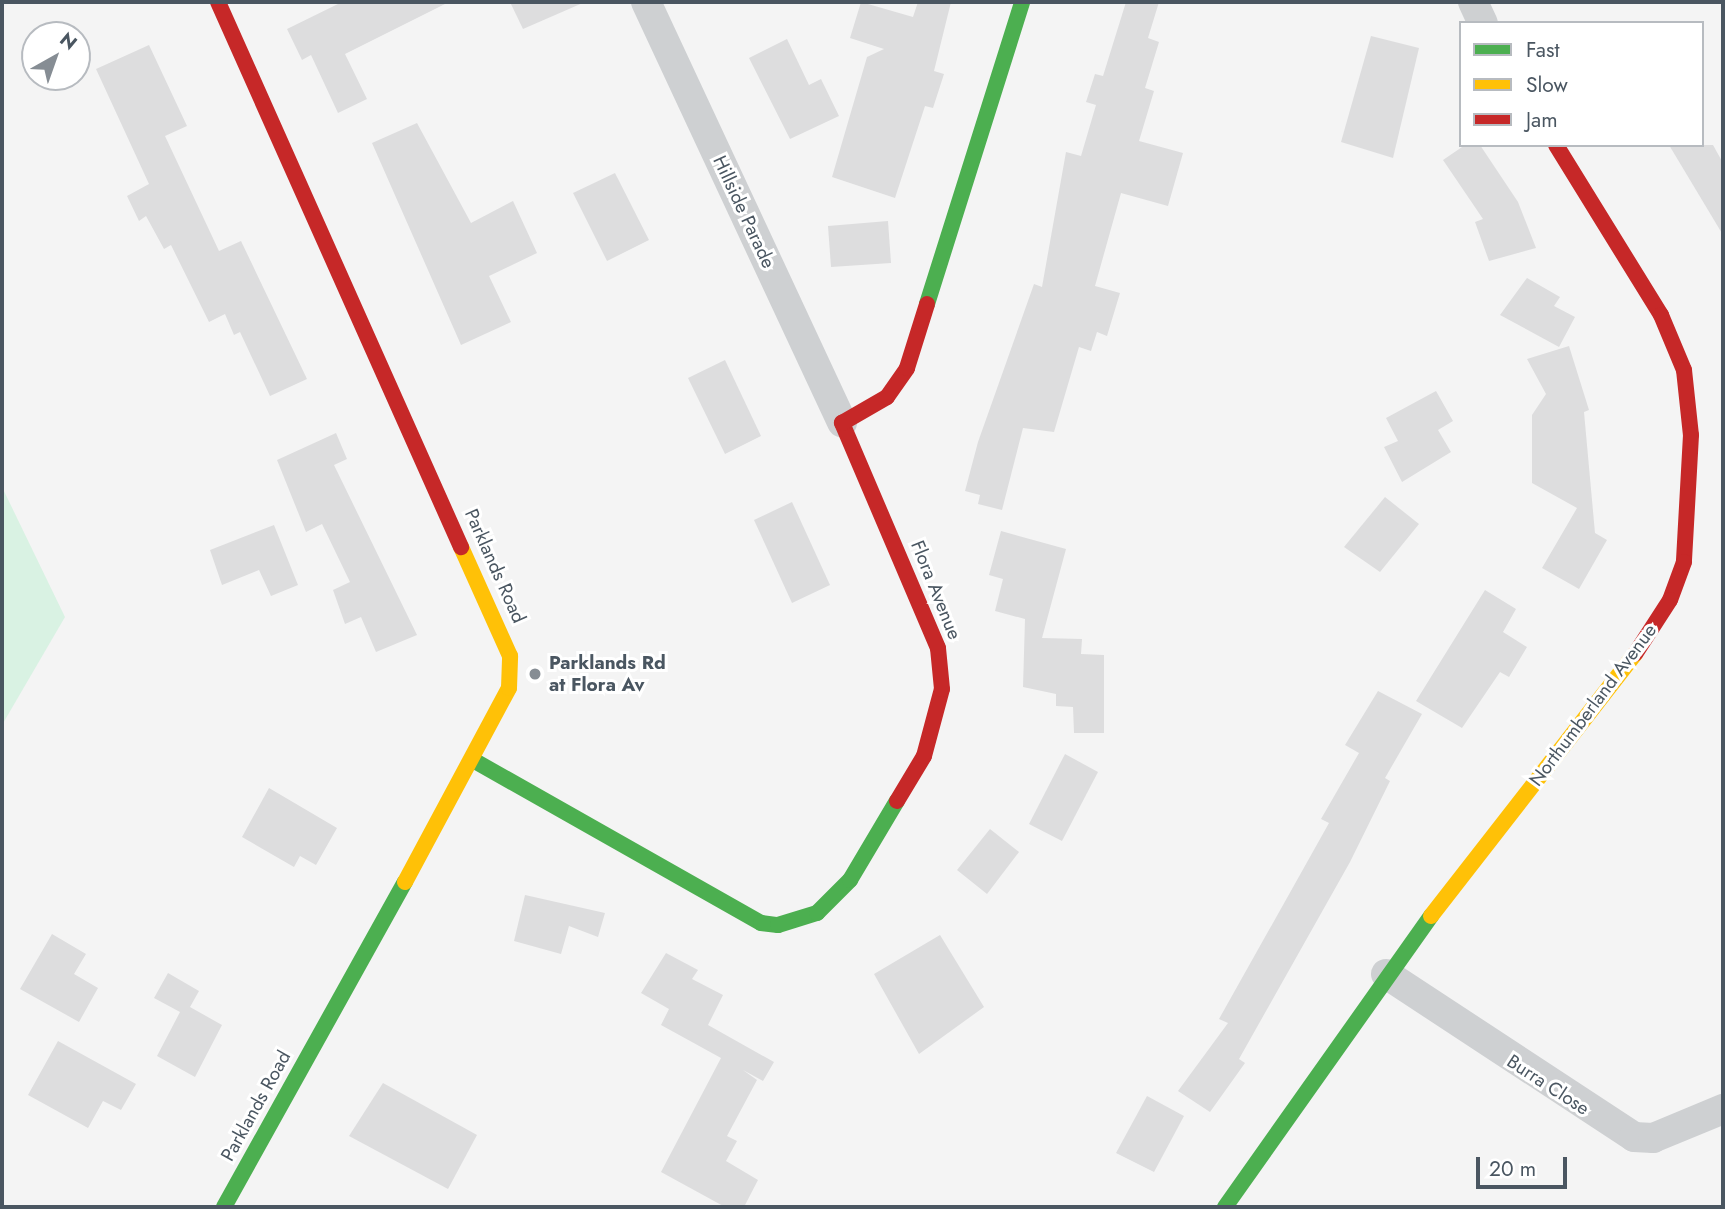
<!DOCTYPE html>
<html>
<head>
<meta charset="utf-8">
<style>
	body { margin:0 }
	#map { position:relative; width:1725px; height:1209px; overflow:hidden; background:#f4f4f4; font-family:Jost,sans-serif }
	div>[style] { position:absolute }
	.green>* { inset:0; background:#d9f2e3 }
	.building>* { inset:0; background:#ddddde }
	.street>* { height:30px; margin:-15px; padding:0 15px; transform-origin:15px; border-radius:15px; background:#ced0d2 }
	.fast>* { height:16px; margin:-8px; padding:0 8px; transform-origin:8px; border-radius:8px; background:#4caf50 }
	.slow>* { height:16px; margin:-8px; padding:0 8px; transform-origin:8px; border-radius:8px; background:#ffc107 }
	.jam>* { height:16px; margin:-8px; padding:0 8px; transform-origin:8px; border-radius:8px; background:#c62828 }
	.dots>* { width:19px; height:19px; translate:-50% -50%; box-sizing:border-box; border:4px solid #fff; border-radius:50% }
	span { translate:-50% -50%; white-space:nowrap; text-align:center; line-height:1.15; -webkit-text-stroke:6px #fff; paint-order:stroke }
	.street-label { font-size:19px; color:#4a5661 }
	.poi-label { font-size:19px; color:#4a5661; font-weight:700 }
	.left { translate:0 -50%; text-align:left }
	.frame { position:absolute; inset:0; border:4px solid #4a5661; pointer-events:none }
	.legend { position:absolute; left:1459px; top:21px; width:245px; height:126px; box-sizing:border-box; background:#fff; border:2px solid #b7bbc0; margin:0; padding:9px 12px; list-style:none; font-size:21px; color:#4a5661 }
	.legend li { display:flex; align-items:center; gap:14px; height:35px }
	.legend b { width:35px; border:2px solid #b7bbc0 }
	.north { position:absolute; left:21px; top:21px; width:70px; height:70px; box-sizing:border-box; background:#fff; border:2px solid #b7bbc0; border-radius:50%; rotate:40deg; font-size:19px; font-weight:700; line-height:28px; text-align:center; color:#4a5661 }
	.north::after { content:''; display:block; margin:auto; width:24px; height:32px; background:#868d94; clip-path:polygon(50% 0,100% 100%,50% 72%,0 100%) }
	.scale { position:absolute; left:1476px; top:1157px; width:91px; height:32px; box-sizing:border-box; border:4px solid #4a5661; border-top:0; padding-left:9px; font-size:21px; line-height:24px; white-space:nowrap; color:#4a5661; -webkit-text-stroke:5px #fff; paint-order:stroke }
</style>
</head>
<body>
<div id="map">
	<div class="green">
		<div style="clip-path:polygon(2px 487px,65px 617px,2px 725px)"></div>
	</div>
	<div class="building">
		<div style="clip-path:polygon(342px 2px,449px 2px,345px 54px,367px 99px,338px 113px,311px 55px,302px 60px,287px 29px)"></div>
		<div style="clip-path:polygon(510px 2px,585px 2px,523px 29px)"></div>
		<div style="clip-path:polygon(861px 2px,913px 17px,918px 2px,951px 2px,934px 71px,944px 74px,933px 108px,925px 106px,895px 198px,832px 177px,867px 57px,884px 49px,850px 38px)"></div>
		<div style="clip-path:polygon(1126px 2px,1159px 2px,1148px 38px,1159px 42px,1145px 88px,1154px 91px,1139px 141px,1183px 153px,1168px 206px,1121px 193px,1095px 286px,1120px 293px,1107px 336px,1097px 332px,1091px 351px,1079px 347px,1054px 432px,1023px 428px,1002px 510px,978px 504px,980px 495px,965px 491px,978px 442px,1034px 284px,1042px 287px,1066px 152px,1081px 156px,1096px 105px,1086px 102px,1095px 74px,1103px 76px)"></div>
		<div style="clip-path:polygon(1371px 36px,1419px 48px,1393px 158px,1341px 142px)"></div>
		<div style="clip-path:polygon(787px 39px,809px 85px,821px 79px,839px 116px,790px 139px,749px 58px)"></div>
		<div style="clip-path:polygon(149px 45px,187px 126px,165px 136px,219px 251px,241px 241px,307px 379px,270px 396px,240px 332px,234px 335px,225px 314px,209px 322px,171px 245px,164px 249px,146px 216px,139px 221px,127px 196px,149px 184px,96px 69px)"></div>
		<div style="clip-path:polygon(417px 123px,471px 223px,513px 201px,537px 253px,489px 276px,511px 322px,461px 345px,372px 143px)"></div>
		<div style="clip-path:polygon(1465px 145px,1480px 145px,1518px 202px,1536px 248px,1489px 261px,1475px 222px,1483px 219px,1443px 160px)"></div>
		<div style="clip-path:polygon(1669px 145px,1713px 145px,1723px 163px,1723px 235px)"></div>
		<div style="clip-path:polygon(615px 173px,649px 240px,607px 261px,573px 193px)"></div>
		<div style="clip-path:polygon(888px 221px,891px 263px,831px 267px,828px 226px)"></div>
		<div style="clip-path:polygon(1527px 278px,1560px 297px,1554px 306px,1575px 317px,1559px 347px,1500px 315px)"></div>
		<div style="clip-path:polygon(1569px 346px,1589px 410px,1584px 412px,1595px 533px,1607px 540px,1579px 589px,1542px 568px,1577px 508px,1532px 483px,1532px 415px,1546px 394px,1527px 359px)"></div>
		<div style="clip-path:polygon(725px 360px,761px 436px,725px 454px,688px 378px)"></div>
		<div style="clip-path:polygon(1436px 391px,1453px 421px,1438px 430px,1451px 452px,1402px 482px,1384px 447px,1398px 441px,1386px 418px)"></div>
		<div style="clip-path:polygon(336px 433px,347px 459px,334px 465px,417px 635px,376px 652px,361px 617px,345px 624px,333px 590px,350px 582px,322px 524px,306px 532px,277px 460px)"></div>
		<div style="clip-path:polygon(1385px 497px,1419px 524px,1380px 572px,1344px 547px)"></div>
		<div style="clip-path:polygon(792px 502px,830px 585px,792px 603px,754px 520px)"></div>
		<div style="clip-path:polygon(274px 525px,298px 585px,271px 596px,259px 570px,222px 585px,210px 550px)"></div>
		<div style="clip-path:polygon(1001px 531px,1066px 549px,1042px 638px,1082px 639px,1081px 654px,1104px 655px,1104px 733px,1074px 733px,1073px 707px,1056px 706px,1056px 694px,1023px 687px,1025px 619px,995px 611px,1003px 579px,989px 575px)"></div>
		<div style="clip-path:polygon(1485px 590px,1516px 609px,1503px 632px,1527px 647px,1509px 677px,1500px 672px,1462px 728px,1416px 701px)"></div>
		<div style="clip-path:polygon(1378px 691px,1422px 714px,1385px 778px,1390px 781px,1350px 862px,1239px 1059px,1245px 1063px,1210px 1112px,1178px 1091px,1228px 1023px,1219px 1019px,1329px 823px,1321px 819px,1359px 753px,1345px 745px)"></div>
		<div style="clip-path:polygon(1065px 754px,1098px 772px,1062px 841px,1029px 824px)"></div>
		<div style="clip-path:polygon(269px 788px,337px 828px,316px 865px,300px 856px,294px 867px,242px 837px)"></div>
		<div style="clip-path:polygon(990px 829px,1019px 852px,987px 894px,957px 870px)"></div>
		<div style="clip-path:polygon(525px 895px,605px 913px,598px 937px,569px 926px,561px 954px,514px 941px)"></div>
		<div style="clip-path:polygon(52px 934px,86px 954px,74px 974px,98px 988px,79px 1022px,20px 989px)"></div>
		<div style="clip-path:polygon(940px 935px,984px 1007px,919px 1054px,874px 974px)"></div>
		<div style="clip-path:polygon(666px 953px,698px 970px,692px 979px,723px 995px,708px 1025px,774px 1062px,763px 1081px,743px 1070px,757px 1080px,727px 1136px,737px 1141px,726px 1161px,758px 1180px,744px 1207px,725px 1207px,661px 1172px,721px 1058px,661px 1025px,669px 1009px,641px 993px)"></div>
		<div style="clip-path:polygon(168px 973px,199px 991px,190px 1007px,222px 1025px,195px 1077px,157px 1056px,180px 1012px,154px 998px)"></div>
		<div style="clip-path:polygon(58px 1041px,136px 1084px,121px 1110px,103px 1101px,88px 1128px,28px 1095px)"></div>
		<div style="clip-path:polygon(383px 1083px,477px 1135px,448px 1189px,349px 1136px)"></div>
		<div style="clip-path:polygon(1147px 1096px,1184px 1116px,1154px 1172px,1116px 1153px)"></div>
	</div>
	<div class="street">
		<div style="left:646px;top:2px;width:464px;rotate:65deg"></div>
		<div style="left:1473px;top:2px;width:23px;rotate:65deg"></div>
		<div style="left:1386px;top:974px;width:297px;rotate:33.3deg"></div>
		<div style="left:1634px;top:1137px;width:19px;rotate:3deg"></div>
		<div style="left:1653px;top:1138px;width:76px;rotate:-22.5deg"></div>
	</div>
	<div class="fast">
		<div style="left:927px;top:304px;width:317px;rotate:-72.5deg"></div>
		<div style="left:473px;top:760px;width:331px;rotate:29.5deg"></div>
		<div style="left:761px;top:923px;width:17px;rotate:7deg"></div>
		<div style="left:778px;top:925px;width:41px;rotate:-17.1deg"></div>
		<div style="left:817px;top:913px;width:47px;rotate:-45deg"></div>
		<div style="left:850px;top:880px;width:92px;rotate:-59.3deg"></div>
		<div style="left:224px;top:1207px;width:372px;rotate:-60.9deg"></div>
		<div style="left:1225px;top:1207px;width:357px;rotate:-54.7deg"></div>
	</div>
	<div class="slow">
		<div style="left:405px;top:882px;width:220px;rotate:-61.8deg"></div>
		<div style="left:509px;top:688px;width:32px;rotate:-88deg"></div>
		<div style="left:510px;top:656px;width:120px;rotate:-114.2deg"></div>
		<div style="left:1431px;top:916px;width:332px;rotate:-52.1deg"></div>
	</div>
	<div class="jam">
		<div style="left:218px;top:2px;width:597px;rotate:65.97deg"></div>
		<div style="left:1556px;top:145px;width:200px;rotate:58.3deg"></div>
		<div style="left:1661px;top:315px;width:60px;rotate:67.3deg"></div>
		<div style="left:1684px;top:370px;width:65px;rotate:83.9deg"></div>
		<div style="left:1691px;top:435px;width:127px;rotate:93.2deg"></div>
		<div style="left:1684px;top:562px;width:40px;rotate:110.2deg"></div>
		<div style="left:1670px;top:600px;width:64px;rotate:122.9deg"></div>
		<div style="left:897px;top:801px;width:52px;rotate:-59deg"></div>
		<div style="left:924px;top:756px;width:69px;rotate:-75deg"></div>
		<div style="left:942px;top:689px;width:41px;rotate:-95.6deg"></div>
		<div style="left:938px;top:648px;width:245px;rotate:-113.1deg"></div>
		<div style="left:842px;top:423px;width:52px;rotate:-30deg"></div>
		<div style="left:887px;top:397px;width:35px;rotate:-55deg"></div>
		<div style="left:907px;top:368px;width:67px;rotate:-72.6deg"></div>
	</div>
	<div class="dots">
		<div style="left:535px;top:674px;background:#868d94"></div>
	</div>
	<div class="street-label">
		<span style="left:744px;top:212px;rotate:65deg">Hillside Parade</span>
		<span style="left:495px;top:566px;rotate:66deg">Parklands Road</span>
		<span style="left:936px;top:590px;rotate:68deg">Flora Avenue</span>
		<span style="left:1593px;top:705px;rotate:-53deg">Northumberland Avenue</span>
		<span style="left:1548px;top:1085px;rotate:33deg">Burra Close</span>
		<span style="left:256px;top:1106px;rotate:-61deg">Parklands Road</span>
	</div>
	<div class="poi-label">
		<span class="left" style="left:549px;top:674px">Parklands Rd<br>at Flora Av</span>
	</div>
	<div class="frame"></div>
	<ul class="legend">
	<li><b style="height:9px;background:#4caf50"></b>Fast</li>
	<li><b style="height:9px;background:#ffc107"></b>Slow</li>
	<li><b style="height:9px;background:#c62828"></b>Jam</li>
	</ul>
	<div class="north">N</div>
	<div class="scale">20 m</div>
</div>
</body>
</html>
